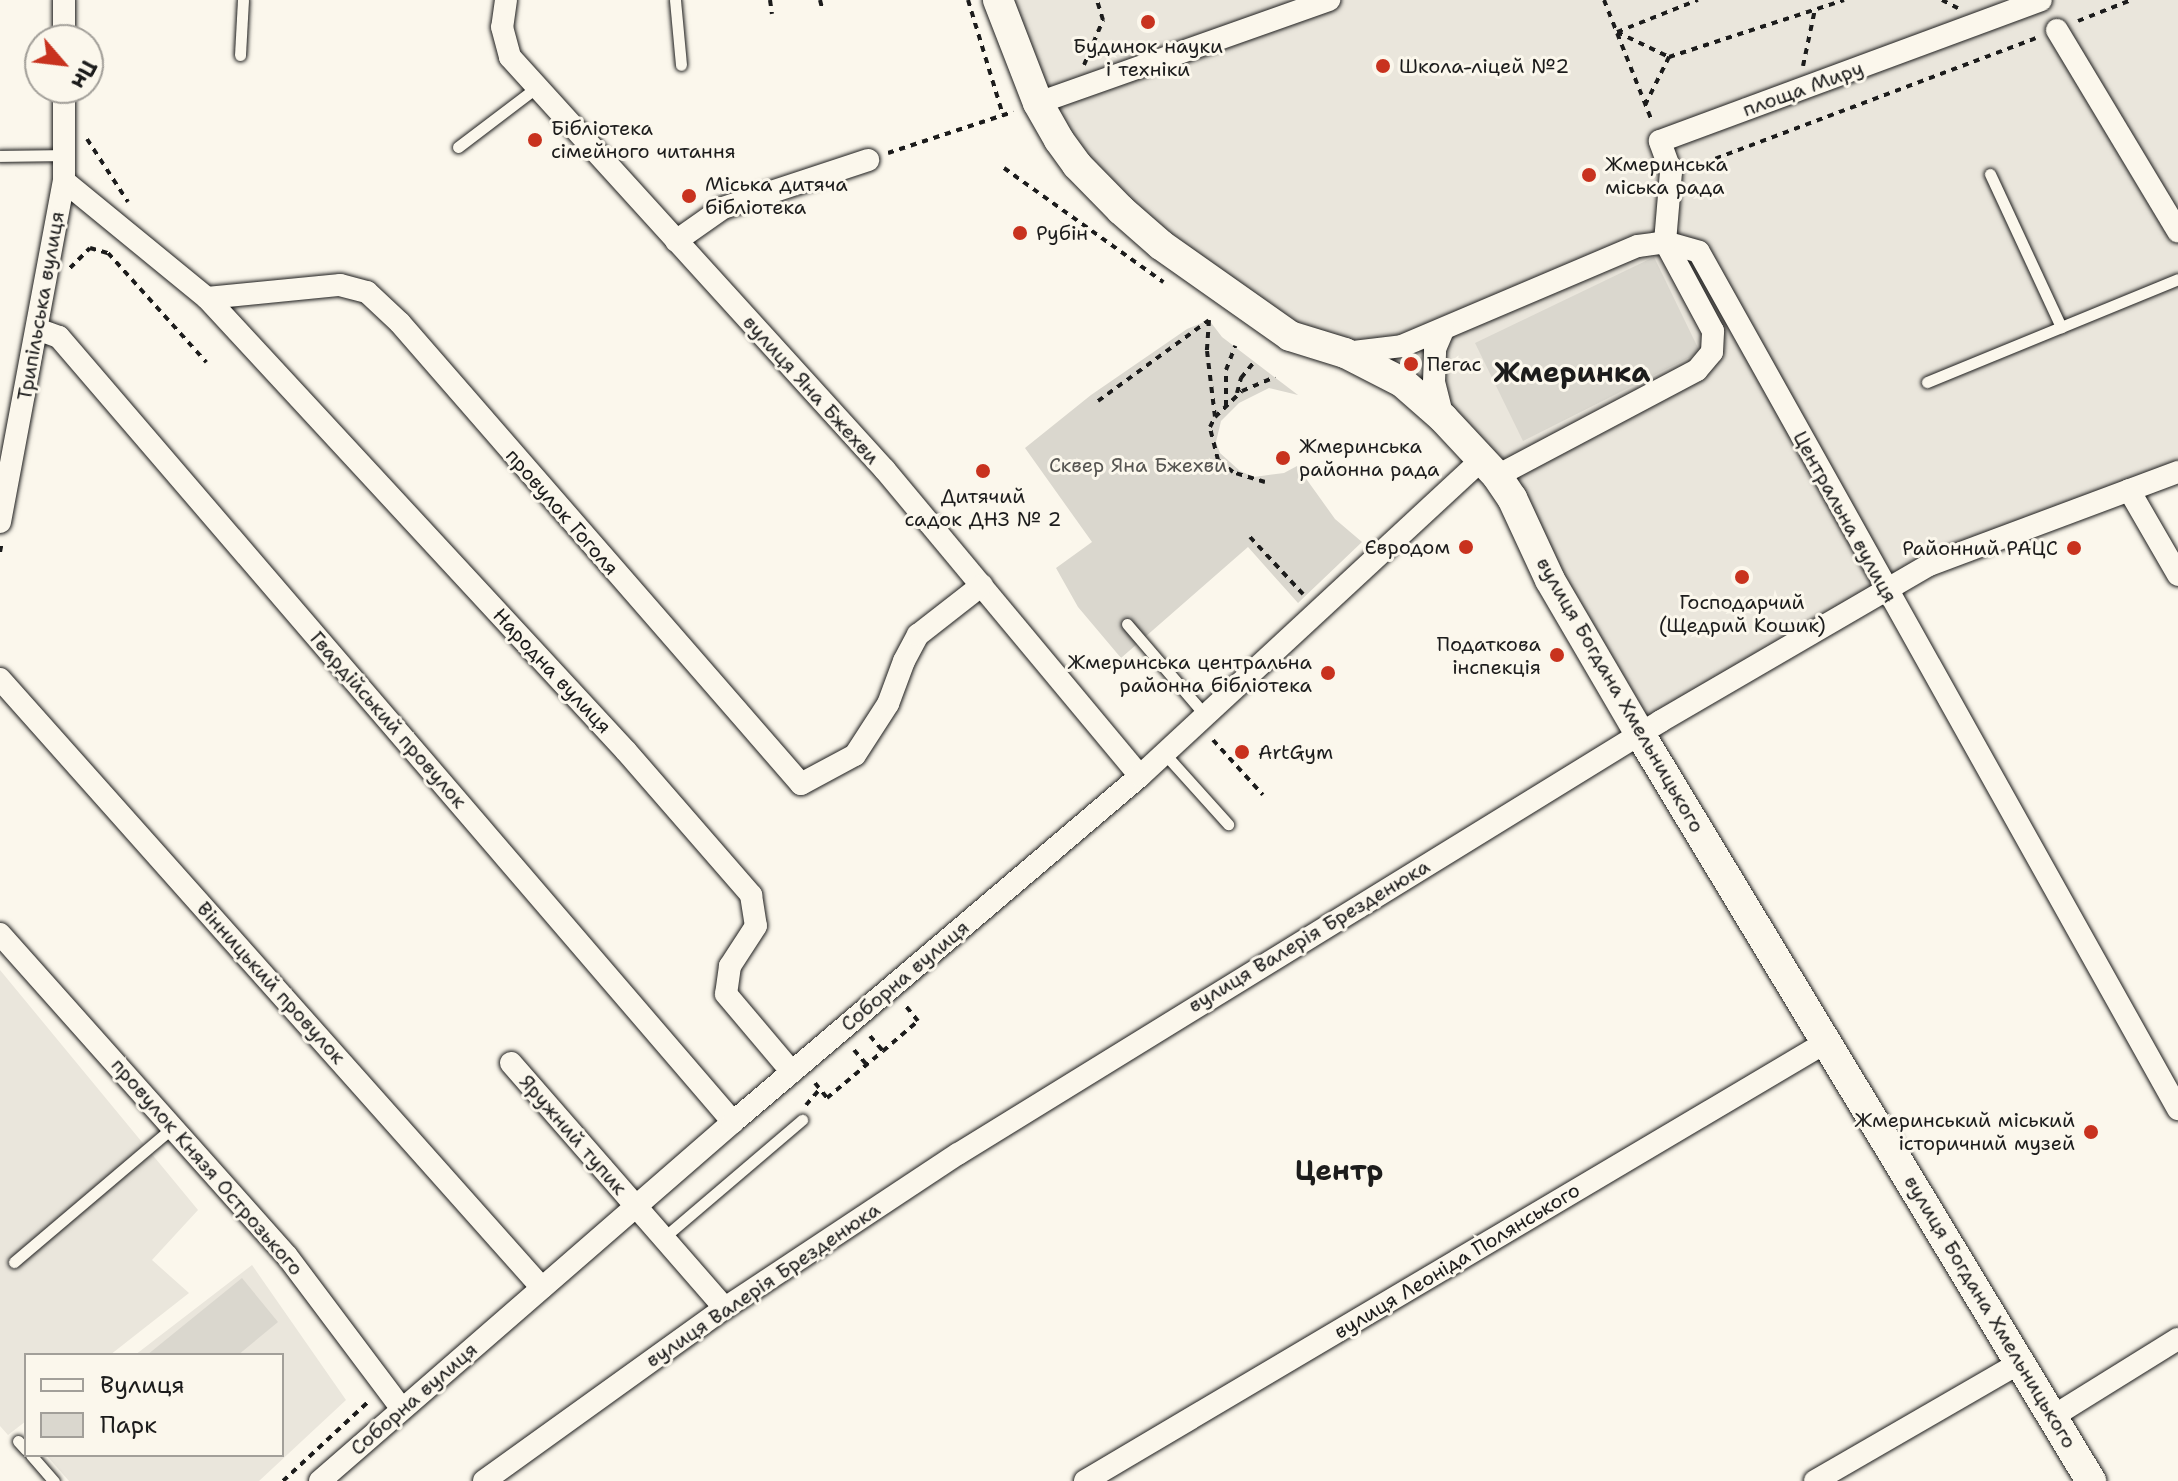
<!DOCTYPE html>
<html>
<head>
<meta charset="utf-8">
<style>
	body { margin:0 }
	#map { position:relative; width:2178px; height:1481px; overflow:hidden; background:#fbf7ec; font-family:"Shantell Sans",sans-serif }
	div>[style] { position:absolute }
	.built>* { inset:0; background:#eae6dc }
	.green>* { inset:0; background:#dad7ce }
	.path>* { height:4px; margin-top:-2px; transform-origin:0; background:repeating-linear-gradient(90deg,#1c1c1c 0 6px,transparent 0 12px) }
	.roads { filter:drop-shadow(0 0 2px #1c1c1c) drop-shadow(0 0 2px #1c1c1c) }
	.lane>* { height:11px; margin:-5.5px; padding:0 5.5px; transform-origin:5.5px; border-radius:5.5px; background:#fbf7ec }
	.street>* { height:22px; margin:-11px; padding:0 11px; transform-origin:11px; border-radius:11px; background:#fbf7ec }
	.secondary>* { height:30px; margin:-15px; padding:0 15px; transform-origin:15px; border-radius:15px; background:#fbf7ec }
	.dots>* { width:22px; height:22px; translate:-50% -50%; box-sizing:border-box; border:4px solid #fbf7ec; border-radius:50% }
	span { translate:-50% -50%; white-space:nowrap; text-align:center; line-height:1.15; -webkit-text-stroke:6px #fbf7ec; paint-order:stroke }
	.poi-label { font-size:20px; color:#1c1c1c }
	.left { translate:0 -50%; text-align:left }
	.right { translate:-100% -50%; text-align:right }
	.street-label { font-size:20px; color:#1c1c1c }
	.park-label { font-size:20px; color:#555451 }
	.district-label { font-size:28px; color:#1c1c1c; font-weight:700 }
	.legend { position:absolute; left:24px; top:1353px; width:260px; height:104px; box-sizing:border-box; background:#fbf7ec; border:2px solid #a29f99; margin:0; padding:10px 14px; list-style:none; font-size:24px; color:#1c1c1c }
	.legend li { display:flex; align-items:center; gap:16px; height:40px }
	.legend b { width:40px; border:2px solid #a29f99 }
	.north { position:absolute; left:24px; top:24px; width:80px; height:80px; box-sizing:border-box; background:#fbf7ec; border:2px solid #a29f99; border-radius:50%; rotate:118deg; font-size:22px; font-weight:700; line-height:32px; text-align:center; color:#1c1c1c }
	.north::after { content:''; display:block; margin:auto; width:28px; height:36px; background:#c8321e; clip-path:polygon(50% 0,100% 100%,50% 72%,0 100%) }
</style>
</head>
<body>
<div id="map">
	<div class="built">
		<div style="clip-path:polygon(998px 0,2178px 0,2178px 472px,1929px 565px,1640px 734px,1550px 580px,1443px 418px,1324px 348px,1077px 165px)"></div>
		<div style="clip-path:polygon(0 970px,198px 1210px,152px 1260px,189px 1293px,110px 1355px,26px 1355px,26px 1421px,8px 1435px,0 1426px)"></div>
		<div style="clip-path:polygon(252px 1265px,346px 1400px,259px 1481px,69px 1481px,46px 1455px,282px 1455px,282px 1355px,135px 1355px)"></div>
	</div>
	<div class="green">
		<div style="clip-path:polygon(1654px 257px,1700px 352px,1523px 441px,1475px 343px)"></div>
		<div style="clip-path:polygon(1209px 320px,1222px 337px,1298px 395px,1269px 388px,1239px 403px,1221px 421px,1216px 442px,1220px 453px,1240px 471px,1254px 477px,1284px 473px,1297px 466px,1335px 519px,1362px 542px,1298px 603px,1248px 547px,1121px 658px,1078px 607px,1056px 568px,1092px 542px,1025px 448px,1091px 395px,1187px 329px)"></div>
		<div style="clip-path:polygon(242px 1278px,278px 1322px,238px 1355px,147px 1355px)"></div>
	</div>
	<div class="path">
		<div style="left:770px;top:0;width:14px;rotate:82deg"></div>
		<div style="left:820px;top:0;width:8px;rotate:76deg"></div>
		<div style="left:968px;top:0;width:120px;rotate:73.1deg"></div>
		<div style="left:1604px;top:0;width:130px;rotate:68.4deg"></div>
		<div style="left:1942px;top:0;width:18px;rotate:27deg"></div>
		<div style="left:2078px;top:21px;width:57px;rotate:-21.6deg"></div>
		<div style="left:1617px;top:32px;width:58px;rotate:25.7deg"></div>
		<div style="left:1669px;top:57px;width:184px;rotate:-18deg"></div>
		<div style="left:1617px;top:32px;width:87px;rotate:-21.6deg"></div>
		<div style="left:1084px;top:65px;width:49px;rotate:-67.1deg"></div>
		<div style="left:1103px;top:20px;width:21px;rotate:-107deg"></div>
		<div style="left:1803px;top:66px;width:58px;rotate:-78.1deg"></div>
		<div style="left:1645px;top:105px;width:54px;rotate:-63.4deg"></div>
		<div style="left:87px;top:139px;width:75px;rotate:56.9deg"></div>
		<div style="left:888px;top:153px;width:132px;rotate:-18.2deg"></div>
		<div style="left:1693px;top:167px;width:366px;rotate:-20.6deg"></div>
		<div style="left:1004px;top:168px;width:196px;rotate:35.6deg"></div>
		<div style="left:70px;top:268px;width:28px;rotate:-45deg"></div>
		<div style="left:90px;top:248px;width:19px;rotate:16deg"></div>
		<div style="left:108px;top:253px;width:147px;rotate:48deg"></div>
		<div style="left:1209px;top:320px;width:31px;rotate:94deg"></div>
		<div style="left:1207px;top:351px;width:66px;rotate:83.1deg"></div>
		<div style="left:1237px;top:393px;width:16px;rotate:-75deg"></div>
		<div style="left:1241px;top:378px;width:22px;rotate:-51deg"></div>
		<div style="left:1098px;top:401px;width:137px;rotate:-36.1deg"></div>
		<div style="left:1226px;top:406px;width:36px;rotate:-90deg"></div>
		<div style="left:1226px;top:370px;width:26px;rotate:-69deg"></div>
		<div style="left:1265px;top:482px;width:34px;rotate:-163deg"></div>
		<div style="left:1233px;top:472px;width:19px;rotate:-141deg"></div>
		<div style="left:1218px;top:460px;width:34px;rotate:-104deg"></div>
		<div style="left:1210px;top:427px;width:11px;rotate:-63deg"></div>
		<div style="left:1215px;top:417px;width:37px;rotate:-44deg"></div>
		<div style="left:1242px;top:391px;width:36px;rotate:-23deg"></div>
		<div style="left:1250px;top:537px;width:78px;rotate:47.1deg"></div>
		<div style="left:0;top:552px;width:10px;rotate:-79deg"></div>
		<div style="left:1213px;top:740px;width:74px;rotate:47.7deg"></div>
		<div style="left:870px;top:1036px;width:20px;rotate:49deg"></div>
		<div style="left:854px;top:1050px;width:18px;rotate:49deg"></div>
		<div style="left:815px;top:1083px;width:19px;rotate:51deg"></div>
		<div style="left:827px;top:1098px;width:73px;rotate:-40deg"></div>
		<div style="left:883px;top:1051px;width:46px;rotate:-40.6deg"></div>
		<div style="left:918px;top:1021px;width:19px;rotate:-129deg"></div>
		<div style="left:806px;top:1105px;width:21px;rotate:-49deg"></div>
		<div style="left:283px;top:1481px;width:116px;rotate:-42.9deg"></div>
	</div>
	<div class="roads">
		<div class="lane">
			<div style="left:675px;top:0;width:65px;rotate:84.7deg"></div>
			<div style="left:240px;top:55px;width:55px;rotate:-86.9deg"></div>
			<div style="left:458px;top:147px;width:99px;rotate:-37.2deg"></div>
			<div style="left:0;top:156px;width:64px;rotate:-0.9deg"></div>
			<div style="left:1990px;top:174px;width:169px;rotate:65.1deg"></div>
			<div style="left:1927px;top:382px;width:271px;rotate:-22.3deg"></div>
			<div style="left:1127px;top:624px;width:120px;rotate:49.4deg"></div>
			<div style="left:1164px;top:753px;width:96px;rotate:48deg"></div>
			<div style="left:662px;top:1239px;width:184px;rotate:-40.4deg"></div>
			<div style="left:14px;top:1262px;width:209px;rotate:-40.3deg"></div>
			<div style="left:18px;top:1441px;width:12px;rotate:48deg"></div>
			<div style="left:31px;top:1455px;width:35px;rotate:49deg"></div>
		</div>
		<div class="street">
			<div style="left:506px;top:0;width:27px;rotate:98deg"></div>
			<div style="left:502px;top:27px;width:31px;rotate:75deg"></div>
			<div style="left:510px;top:57px;width:558px;rotate:47.76deg"></div>
			<div style="left:885px;top:470px;width:398px;rotate:50.2deg"></div>
			<div style="left:2057px;top:30px;width:235px;rotate:59deg"></div>
			<div style="left:64px;top:40px;width:40px;rotate:-90deg"></div>
			<div style="left:1038px;top:103px;width:309px;rotate:-19.5deg"></div>
			<div style="left:64px;top:181px;width:185px;rotate:39.3deg"></div>
			<div style="left:207px;top:298px;width:617px;rotate:47.23deg"></div>
			<div style="left:626px;top:751px;width:191px;rotate:49deg"></div>
			<div style="left:751px;top:895px;width:31px;rotate:81deg"></div>
			<div style="left:756px;top:926px;width:48px;rotate:123deg"></div>
			<div style="left:730px;top:966px;width:28px;rotate:98deg"></div>
			<div style="left:726px;top:994px;width:102px;rotate:49.8deg"></div>
			<div style="left:676px;top:241px;width:57px;rotate:-35.1deg"></div>
			<div style="left:723px;top:208px;width:153px;rotate:-18.3deg"></div>
			<div style="left:207px;top:298px;width:134px;rotate:-5.6deg"></div>
			<div style="left:340px;top:285px;width:28px;rotate:15deg"></div>
			<div style="left:367px;top:292px;width:45px;rotate:43.2deg"></div>
			<div style="left:400px;top:323px;width:611px;rotate:48.98deg"></div>
			<div style="left:801px;top:784px;width:61px;rotate:-28.2deg"></div>
			<div style="left:855px;top:755px;width:61px;rotate:-57.1deg"></div>
			<div style="left:888px;top:704px;width:46px;rotate:-69.6deg"></div>
			<div style="left:904px;top:661px;width:30px;rotate:-62deg"></div>
			<div style="left:918px;top:635px;width:81px;rotate:-38deg"></div>
			<div style="left:37px;top:329px;width:23px;rotate:20deg"></div>
			<div style="left:59px;top:337px;width:1035px;rotate:49.35deg"></div>
			<div style="left:1345px;top:353px;width:57px;rotate:-7deg"></div>
			<div style="left:1402px;top:346px;width:256px;rotate:-23deg"></div>
			<div style="left:1638px;top:246px;width:27px;rotate:-8deg"></div>
			<div style="left:1665px;top:242px;width:35px;rotate:16deg"></div>
			<div style="left:1699px;top:252px;width:982px;rotate:60.8deg"></div>
			<div style="left:1443px;top:418px;width:37px;rotate:-104deg"></div>
			<div style="left:1434px;top:382px;width:33px;rotate:-88deg"></div>
			<div style="left:1435px;top:349px;width:21px;rotate:-67deg"></div>
			<div style="left:1497px;top:476px;width:226px;rotate:-27.9deg"></div>
			<div style="left:1697px;top:370px;width:23px;rotate:-50deg"></div>
			<div style="left:1712px;top:352px;width:21px;rotate:-87deg"></div>
			<div style="left:1713px;top:331px;width:101px;rotate:-118.3deg"></div>
			<div style="left:1665px;top:242px;width:70px;rotate:-85.1deg"></div>
			<div style="left:1671px;top:172px;width:33px;rotate:-110deg"></div>
			<div style="left:1660px;top:141px;width:406px;rotate:-20.3deg"></div>
			<div style="left:2129px;top:490px;width:98px;rotate:60deg"></div>
			<div style="left:0;top:522px;width:347px;rotate:-79.4deg"></div>
			<div style="left:64px;top:181px;width:93px;rotate:-90deg"></div>
			<div style="left:0;top:679px;width:815px;rotate:48.33deg"></div>
			<div style="left:0;top:934px;width:431px;rotate:48.3deg"></div>
			<div style="left:287px;top:1256px;width:191px;rotate:53.1deg"></div>
			<div style="left:511px;top:1063px;width:325px;rotate:48.9deg"></div>
			<div style="left:2052px;top:1417px;width:148px;rotate:-31.8deg"></div>
			<div style="left:320px;top:1481px;width:547px;rotate:-41deg"></div>
			<div style="left:733px;top:1122px;width:534px;rotate:-40.37deg"></div>
			<div style="left:1140px;top:776px;width:465px;rotate:-42.8deg"></div>
			<div style="left:484px;top:1481px;width:297px;rotate:-35.7deg"></div>
			<div style="left:725px;top:1308px;width:279px;rotate:-33.5deg"></div>
			<div style="left:958px;top:1154px;width:826px;rotate:-31.63deg"></div>
			<div style="left:1661px;top:721px;width:310px;rotate:-30.2deg"></div>
			<div style="left:1929px;top:565px;width:266px;rotate:-20.5deg"></div>
			<div style="left:1085px;top:1481px;width:864px;rotate:-30.63deg"></div>
			<div style="left:1815px;top:1481px;width:236px;rotate:-30deg"></div>
		</div>
		<div class="secondary">
			<div style="left:998px;top:0;width:110px;rotate:68.8deg"></div>
			<div style="left:1038px;top:103px;width:43px;rotate:60.4deg"></div>
			<div style="left:1059px;top:140px;width:31px;rotate:54deg"></div>
			<div style="left:1077px;top:165px;width:63px;rotate:45.6deg"></div>
			<div style="left:1121px;top:210px;width:53px;rotate:41.2deg"></div>
			<div style="left:1161px;top:245px;width:158px;rotate:35.2deg"></div>
			<div style="left:1290px;top:336px;width:58px;rotate:17.2deg"></div>
			<div style="left:1345px;top:353px;width:64px;rotate:27deg"></div>
			<div style="left:1402px;top:382px;width:55px;rotate:41.3deg"></div>
			<div style="left:1443px;top:418px;width:79px;rotate:47deg"></div>
			<div style="left:1497px;top:476px;width:27px;rotate:56deg"></div>
			<div style="left:1512px;top:498px;width:90px;rotate:65.1deg"></div>
			<div style="left:1550px;top:580px;width:178px;rotate:59.7deg"></div>
			<div style="left:1640px;top:734px;width:873px;rotate:58.88deg"></div>
		</div>
	</div>
	<div class="dots">
		<div style="left:1148px;top:22px;background:#c8321e"></div>
		<div style="left:1383px;top:66px;background:#c8321e"></div>
		<div style="left:535px;top:140px;background:#c8321e"></div>
		<div style="left:1589px;top:175px;background:#c8321e"></div>
		<div style="left:689px;top:196px;background:#c8321e"></div>
		<div style="left:1020px;top:233px;background:#c8321e"></div>
		<div style="left:1411px;top:364px;background:#c8321e"></div>
		<div style="left:1283px;top:458px;background:#c8321e"></div>
		<div style="left:983px;top:471px;background:#c8321e"></div>
		<div style="left:1466px;top:547px;background:#c8321e"></div>
		<div style="left:2074px;top:548px;background:#c8321e"></div>
		<div style="left:1742px;top:577px;background:#c8321e"></div>
		<div style="left:1557px;top:655px;background:#c8321e"></div>
		<div style="left:1328px;top:673px;background:#c8321e"></div>
		<div style="left:1242px;top:752px;background:#c8321e"></div>
		<div style="left:2091px;top:1132px;background:#c8321e"></div>
	</div>
	<div class="poi-label">
		<span style="left:1148px;top:58px">Будинок науки<br>і техніки</span>
		<span class="left" style="left:1399px;top:66px">Школа-ліцей №2</span>
		<span class="left" style="left:551px;top:140px">Бібліотека<br>сімейного читання</span>
		<span class="left" style="left:1605px;top:176px">Жмеринська<br>міська рада</span>
		<span class="left" style="left:705px;top:196px">Міська дитяча<br>бібліотека</span>
		<span class="left" style="left:1036px;top:233px">Рубін</span>
		<span class="left" style="left:1427px;top:364px">Пегас</span>
		<span class="left" style="left:1299px;top:458px">Жмеринська<br>районна рада</span>
		<span style="left:983px;top:508px">Дитячий<br>садок ДНЗ № 2</span>
		<span class="right" style="left:1450px;top:547px">Євродом</span>
		<span class="right" style="left:2058px;top:548px">Районний РАЦС</span>
		<span style="left:1742px;top:614px">Господарчий<br>(Щедрий Кошик)</span>
		<span class="right" style="left:1541px;top:656px">Податкова<br>інспекція</span>
		<span class="right" style="left:1312px;top:674px">Жмеринська центральна<br>районна бібліотека</span>
		<span class="left" style="left:1258px;top:752px">ArtGym</span>
		<span class="right" style="left:2075px;top:1132px">Жмеринський міський<br>історичний музей</span>
	</div>
	<div class="street-label">
		<span style="left:1803px;top:89px;rotate:-20deg">площа Миру</span>
		<span style="left:41px;top:306px;rotate:-80deg">Трипільська вулиця</span>
		<span style="left:811px;top:390px;rotate:48deg">вулиця Яна Бжехви</span>
		<span style="left:562px;top:512px;rotate:49deg">провулок Гоголя</span>
		<span style="left:1845px;top:517px;rotate:61deg">Центральна вулиця</span>
		<span style="left:552px;top:671px;rotate:47deg">Народна вулиця</span>
		<span style="left:1620px;top:695px;rotate:60deg">вулиця Богдана Хмельницького</span>
		<span style="left:388px;top:720px;rotate:49deg">Гвардійський провулок</span>
		<span style="left:1309px;top:936px;rotate:-31deg">вулиця Валерія Брезденюка</span>
		<span style="left:905px;top:976px;rotate:-40deg">Соборна вулиця</span>
		<span style="left:271px;top:983px;rotate:48deg">Вінницький провулок</span>
		<span style="left:573px;top:1135px;rotate:49deg">Яружний тупик</span>
		<span style="left:207px;top:1167px;rotate:49deg">провулок Князя Острозького</span>
		<span style="left:1457px;top:1261px;rotate:-31deg">вулиця Леоніда Полянського</span>
		<span style="left:763px;top:1285px;rotate:-34deg">вулиця Валерія Брезденюка</span>
		<span style="left:1990px;top:1312px;rotate:59deg">вулиця Богдана Хмельницького</span>
		<span style="left:414px;top:1399px;rotate:-41deg">Соборна вулиця</span>
	</div>
	<div class="park-label">
		<span style="left:1138px;top:465px">Сквер Яна Бжехви</span>
	</div>
	<div class="district-label">
		<span style="left:1572px;top:372px">Жмеринка</span>
		<span style="left:1339px;top:1170px">Центр</span>
	</div>
	<ul class="legend">
	<li><b style="height:10px;background:#fbf7ec"></b>Вулиця</li>
	<li><b style="height:22px;background:#dad7ce"></b>Парк</li>
	</ul>
	<div class="north">Пн</div>
</div>
</body>
</html>
